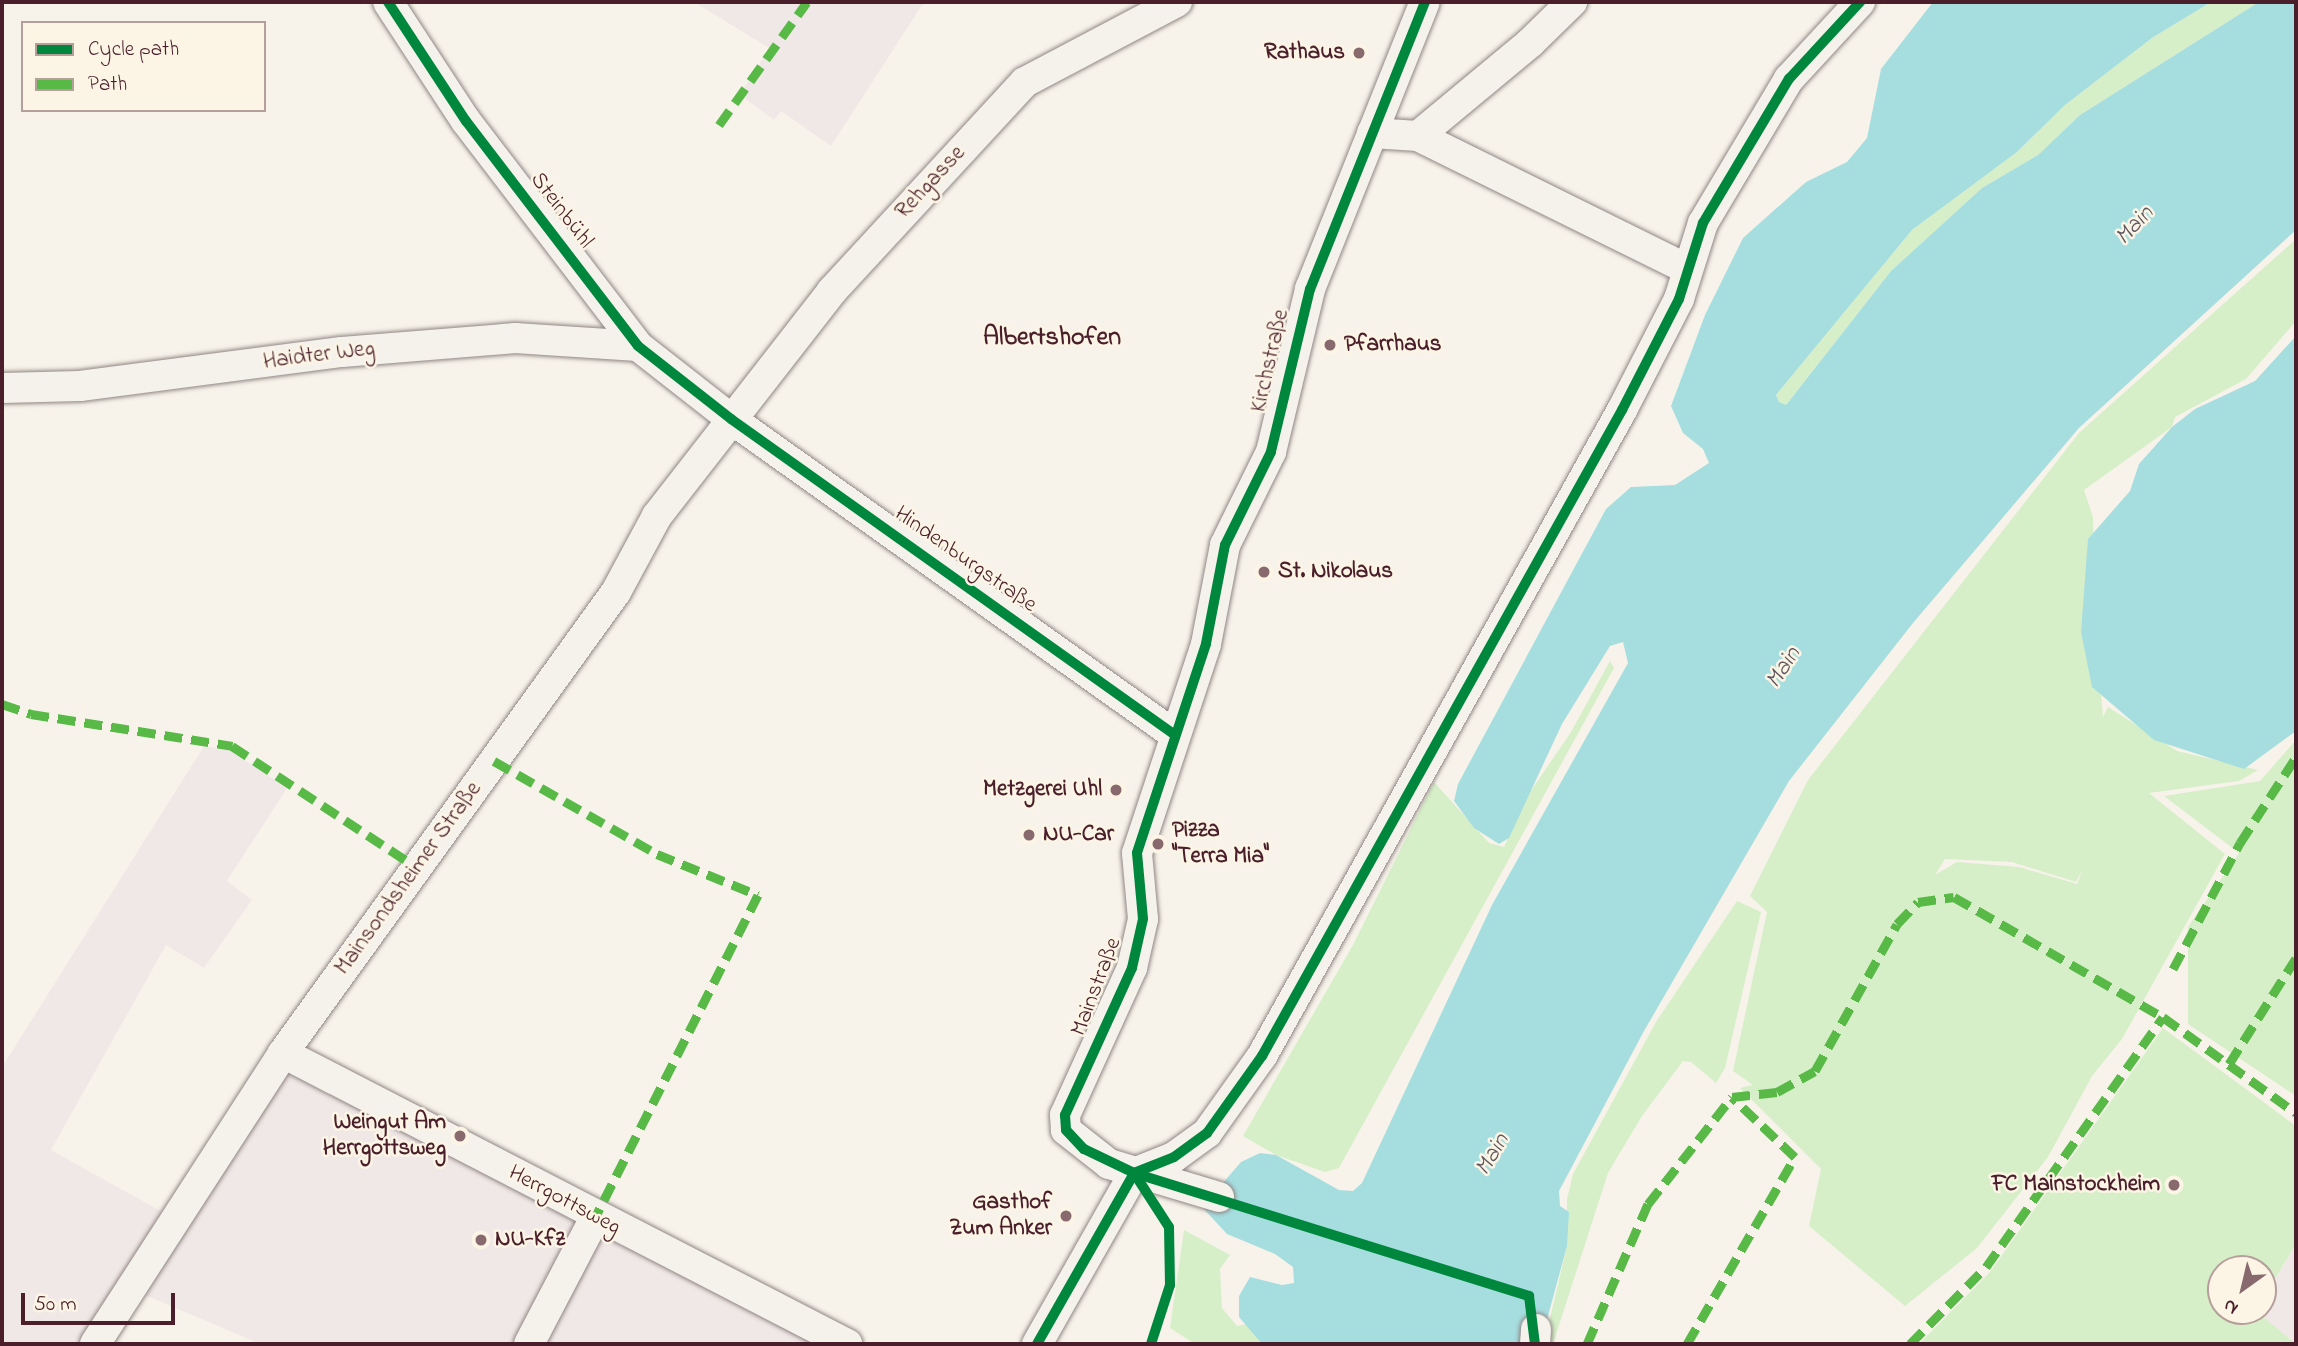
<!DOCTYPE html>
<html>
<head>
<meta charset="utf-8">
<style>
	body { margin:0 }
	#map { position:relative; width:2298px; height:1346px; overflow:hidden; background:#f7f3ea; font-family:"Indie Flower",sans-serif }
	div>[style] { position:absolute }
	.built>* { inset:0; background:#f0e8e6 }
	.green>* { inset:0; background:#d6efc8 }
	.water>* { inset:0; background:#a6dee0 }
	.ferry>* { height:2px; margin-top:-1px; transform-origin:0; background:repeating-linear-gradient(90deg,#5b5660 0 9px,transparent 0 16px) }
	.roads { filter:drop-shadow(0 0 2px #908684) drop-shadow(0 0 2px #908684) }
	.minor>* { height:30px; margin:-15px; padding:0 15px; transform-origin:15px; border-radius:15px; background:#f5f2ec }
	.quiet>* { height:9px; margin-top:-4.5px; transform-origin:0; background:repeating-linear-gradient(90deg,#58b947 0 18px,transparent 0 27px) }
	.cycleway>* { height:10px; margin:-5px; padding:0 5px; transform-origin:5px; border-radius:5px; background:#00873e }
	.dots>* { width:19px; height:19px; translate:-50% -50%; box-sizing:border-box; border:4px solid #fcf5e5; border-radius:50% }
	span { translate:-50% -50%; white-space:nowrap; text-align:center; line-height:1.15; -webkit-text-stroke:5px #fcf5e5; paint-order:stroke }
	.poi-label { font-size:23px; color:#4a1f2b; font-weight:700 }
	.right { translate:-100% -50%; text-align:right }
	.left { translate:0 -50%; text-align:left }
	.street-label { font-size:23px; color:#4a1f2b }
	.water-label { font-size:24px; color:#5b5660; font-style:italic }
	.quarter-label { font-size:26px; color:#4a1f2b; font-weight:700 }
	.frame { position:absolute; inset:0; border:4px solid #4a1f2b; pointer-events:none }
	.legend { position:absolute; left:21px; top:21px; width:245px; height:91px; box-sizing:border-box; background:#fcf5e5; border:2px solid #b59f9b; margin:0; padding:9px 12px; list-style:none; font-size:21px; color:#4a1f2b }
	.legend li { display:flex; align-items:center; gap:14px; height:35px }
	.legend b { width:35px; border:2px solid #b59f9b }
	.north { position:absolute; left:2207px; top:1255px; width:70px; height:70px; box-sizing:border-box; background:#fcf5e5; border:2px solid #b59f9b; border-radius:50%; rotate:214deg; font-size:19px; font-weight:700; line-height:28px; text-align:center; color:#4a1f2b }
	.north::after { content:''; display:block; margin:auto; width:24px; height:32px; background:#87696e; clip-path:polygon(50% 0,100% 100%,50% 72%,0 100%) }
	.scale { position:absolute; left:21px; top:1293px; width:154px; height:32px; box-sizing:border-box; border:4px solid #4a1f2b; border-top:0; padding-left:9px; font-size:21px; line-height:24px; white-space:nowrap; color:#4a1f2b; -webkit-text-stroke:5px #fcf5e5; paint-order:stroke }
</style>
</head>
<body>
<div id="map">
	<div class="built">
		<div style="clip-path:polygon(694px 2px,924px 2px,831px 146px,781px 111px,774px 120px,740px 95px,769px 48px)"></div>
		<div style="clip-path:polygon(204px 746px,231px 751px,287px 788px,227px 881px,252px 900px,204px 968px,166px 945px,51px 1150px,168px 1215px,279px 1045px,853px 1344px,260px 1344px,124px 1286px,85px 1344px,2px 1344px,2px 1067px)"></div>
		<div style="clip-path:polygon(2296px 1245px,2296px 1343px,2255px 1313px,2263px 1311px,2263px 1299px)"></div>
	</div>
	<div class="green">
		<div style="clip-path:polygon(2211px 2px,2259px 2px,2080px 115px,2038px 155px,1982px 188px,1891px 271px,1785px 406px,1779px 402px,1776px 395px,1912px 230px,2017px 152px,2065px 105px,2152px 38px)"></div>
		<div style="clip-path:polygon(evenodd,2296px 239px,2296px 321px,2246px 379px,2175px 417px,2172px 427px,2084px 490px,2093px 517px,2095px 622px,2103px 717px,2108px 707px,2177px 751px,2258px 770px,2239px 781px,2149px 793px,2225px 854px,2122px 1039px,2092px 1076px,2048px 1157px,1977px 1248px,1905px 1306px,1809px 1226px,1821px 1169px,1740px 1088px,1753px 1085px,1733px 1071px,1767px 912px,1750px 896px,1808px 780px,2079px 433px,2296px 239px,1945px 859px,2012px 862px,2076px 882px,2083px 869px,2077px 884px,2019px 867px,1957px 862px,1935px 875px,1945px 859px)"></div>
		<div style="clip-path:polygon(1610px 661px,1614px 668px,1339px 1168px,1325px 1172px,1276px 1155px,1243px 1136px,1353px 945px,1434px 782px,1489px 843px,1504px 847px,1530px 792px,1571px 732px)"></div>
		<div style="clip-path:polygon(2296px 740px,2296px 1096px,2188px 1024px,2188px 927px,2239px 853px,2164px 796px,2260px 781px)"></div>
		<div style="clip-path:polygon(1737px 901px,1761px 912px,1725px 1068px,1716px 1083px,1691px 1062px,1683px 1061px,1642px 1116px,1608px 1173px,1553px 1344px,1544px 1344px,1567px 1246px,1567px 1199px,1573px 1174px,1656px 1022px)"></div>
		<div style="clip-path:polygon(2163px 1028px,2296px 1126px,2296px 1244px,2263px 1299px,2263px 1269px,2221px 1269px,2221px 1311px,2256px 1311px,2296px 1344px,1919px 1344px,1990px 1272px)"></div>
		<div style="clip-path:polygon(1184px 1230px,1230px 1255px,1220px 1269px,1222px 1308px,1237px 1326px,1248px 1324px,1262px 1344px,1195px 1344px,1170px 1328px)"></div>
	</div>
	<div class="water">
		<div style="clip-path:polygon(1933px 2px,2211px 2px,2152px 38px,2065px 105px,2017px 152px,1912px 230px,1776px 395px,1779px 402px,1786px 405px,1891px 271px,1982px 188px,2038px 155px,2080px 115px,2259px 2px,2296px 2px,2296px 230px,2079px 428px,1913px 623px,1789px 781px,1644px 1031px,1559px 1191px,1560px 1206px,1569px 1212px,1567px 1246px,1545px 1327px,1525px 1344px,1262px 1344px,1239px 1317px,1239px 1296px,1250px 1277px,1282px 1285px,1294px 1283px,1293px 1267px,1275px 1254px,1227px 1234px,1202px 1207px,1241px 1162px,1260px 1153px,1276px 1155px,1339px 1190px,1353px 1191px,1362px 1183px,1492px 905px,1628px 663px,1623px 642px,1610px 646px,1562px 724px,1509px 838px,1499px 844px,1474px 828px,1454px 801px,1458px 784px,1606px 509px,1631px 487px,1675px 485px,1709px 463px,1703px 449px,1683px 433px,1671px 406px,1705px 315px,1743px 238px,1806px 182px,1847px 162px,1867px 138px,1881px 69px)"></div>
		<div style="clip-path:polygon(2296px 336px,2296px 731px,2244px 769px,2154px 740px,2092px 687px,2081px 632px,2088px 539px,2130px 491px,2139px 464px,2172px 427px,2195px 409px,2255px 381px)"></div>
	</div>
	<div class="ferry">
		<div style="left:1232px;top:1201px;width:312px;rotate:17.7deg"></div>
		<div style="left:1529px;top:1296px;width:19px;rotate:74deg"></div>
	</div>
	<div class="roads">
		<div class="minor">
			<div style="left:388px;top:2px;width:142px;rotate:56.8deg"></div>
			<div style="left:466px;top:121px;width:283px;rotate:52.6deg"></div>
			<div style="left:638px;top:346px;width:118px;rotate:38.1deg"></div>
			<div style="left:731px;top:419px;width:545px;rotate:35.44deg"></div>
			<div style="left:1372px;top:133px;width:46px;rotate:3.7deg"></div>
			<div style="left:1418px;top:136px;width:300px;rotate:26.3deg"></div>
			<div style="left:1418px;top:136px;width:146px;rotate:-39.7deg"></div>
			<div style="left:1530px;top:43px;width:59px;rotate:-44.3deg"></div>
			<div style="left:2px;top:388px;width:78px;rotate:-1.5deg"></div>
			<div style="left:80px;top:386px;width:264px;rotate:-7.4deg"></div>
			<div style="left:342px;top:352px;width:174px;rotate:-4.6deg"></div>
			<div style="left:515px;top:338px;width:123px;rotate:3.7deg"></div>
			<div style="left:283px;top:1053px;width:635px;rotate:27.29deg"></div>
			<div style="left:1134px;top:1173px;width:43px;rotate:-21.8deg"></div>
			<div style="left:1174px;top:1157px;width:41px;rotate:-36deg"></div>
			<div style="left:1207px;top:1133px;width:95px;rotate:-54.5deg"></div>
			<div style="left:1262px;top:1056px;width:740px;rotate:-60.87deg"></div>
			<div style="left:1622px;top:410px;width:125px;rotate:-62.8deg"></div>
			<div style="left:1679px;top:299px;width:80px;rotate:-72.5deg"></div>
			<div style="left:1703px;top:223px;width:168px;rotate:-59.2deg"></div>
			<div style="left:1789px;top:79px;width:105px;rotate:-47.3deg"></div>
			<div style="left:1219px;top:1197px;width:115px;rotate:-163.3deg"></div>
			<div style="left:1109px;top:1164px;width:55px;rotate:-141.7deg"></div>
			<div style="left:1066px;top:1130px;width:15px;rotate:-94deg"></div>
			<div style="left:1065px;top:1115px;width:162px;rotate:-65.5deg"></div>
			<div style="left:1132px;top:968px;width:50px;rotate:-77.3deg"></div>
			<div style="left:1143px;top:919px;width:66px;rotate:-95.2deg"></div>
			<div style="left:1137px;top:853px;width:220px;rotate:-71.7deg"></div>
			<div style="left:1206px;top:644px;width:101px;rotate:-79.1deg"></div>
			<div style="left:1225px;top:545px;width:104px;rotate:-63.7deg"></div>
			<div style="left:1271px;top:452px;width:168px;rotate:-76.5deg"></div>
			<div style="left:1310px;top:289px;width:309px;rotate:-68.2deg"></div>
			<div style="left:95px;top:1344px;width:346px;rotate:-57.1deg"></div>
			<div style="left:283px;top:1053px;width:569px;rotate:-54.16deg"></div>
			<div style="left:616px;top:592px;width:86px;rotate:-61.7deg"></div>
			<div style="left:657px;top:516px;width:285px;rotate:-52.1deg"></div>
			<div style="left:832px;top:291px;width:284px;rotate:-47.3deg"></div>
			<div style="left:1025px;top:82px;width:172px;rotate:-27.8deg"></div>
			<div style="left:529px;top:1344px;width:142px;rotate:-62.4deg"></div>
			<div style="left:1037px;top:1344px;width:197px;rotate:-60.4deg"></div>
			<div style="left:1535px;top:1344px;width:15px;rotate:-86deg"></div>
		</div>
	</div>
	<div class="quiet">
		<div style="left:719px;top:125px;width:151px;rotate:-54.4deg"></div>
		<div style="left:2px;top:704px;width:31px;rotate:19deg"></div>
		<div style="left:31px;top:714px;width:204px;rotate:9deg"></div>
		<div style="left:232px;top:746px;width:222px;rotate:33.3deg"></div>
		<div style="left:494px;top:761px;width:188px;rotate:29.7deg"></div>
		<div style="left:657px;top:854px;width:109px;rotate:22.1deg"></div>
		<div style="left:758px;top:895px;width:362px;rotate:116.8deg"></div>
		<div style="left:2173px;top:969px;width:143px;rotate:-62deg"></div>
		<div style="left:2240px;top:843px;width:103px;rotate:-56.9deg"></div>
		<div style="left:2229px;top:1064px;width:125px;rotate:-57.7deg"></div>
		<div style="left:1587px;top:1344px;width:153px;rotate:-66.5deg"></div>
		<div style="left:1648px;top:1204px;width:136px;rotate:-51.9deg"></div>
		<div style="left:1732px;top:1097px;width:45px;rotate:-6.3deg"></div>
		<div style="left:1777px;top:1092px;width:43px;rotate:-28.9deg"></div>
		<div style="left:1815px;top:1071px;width:168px;rotate:-60.8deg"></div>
		<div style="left:1897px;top:924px;width:30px;rotate:-46deg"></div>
		<div style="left:1918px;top:902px;width:36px;rotate:-8deg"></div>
		<div style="left:1954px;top:897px;width:241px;rotate:29.9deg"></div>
		<div style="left:1687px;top:1344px;width:216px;rotate:-60deg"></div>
		<div style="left:1795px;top:1157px;width:87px;rotate:-136.4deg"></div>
		<div style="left:1910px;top:1344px;width:108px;rotate:-45.4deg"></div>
		<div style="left:1986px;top:1267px;width:306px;rotate:-54.7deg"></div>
		<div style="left:2163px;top:1017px;width:164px;rotate:35.8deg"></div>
	</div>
	<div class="cycleway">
		<div style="left:388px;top:2px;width:142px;rotate:56.8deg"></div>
		<div style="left:466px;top:121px;width:283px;rotate:52.6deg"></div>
		<div style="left:638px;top:346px;width:118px;rotate:38.1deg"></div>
		<div style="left:731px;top:419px;width:545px;rotate:35.44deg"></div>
		<div style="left:1425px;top:2px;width:309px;rotate:111.8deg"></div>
		<div style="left:1310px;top:289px;width:168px;rotate:103.5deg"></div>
		<div style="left:1271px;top:452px;width:104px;rotate:116.3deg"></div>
		<div style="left:1225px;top:545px;width:101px;rotate:100.9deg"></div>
		<div style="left:1206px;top:644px;width:220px;rotate:108.3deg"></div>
		<div style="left:1137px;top:853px;width:66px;rotate:84.8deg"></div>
		<div style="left:1143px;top:919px;width:50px;rotate:102.7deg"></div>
		<div style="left:1132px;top:968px;width:162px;rotate:114.5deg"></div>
		<div style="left:1065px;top:1115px;width:15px;rotate:86deg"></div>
		<div style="left:1066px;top:1130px;width:26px;rotate:47deg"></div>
		<div style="left:1084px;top:1149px;width:55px;rotate:25.6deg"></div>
		<div style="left:1134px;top:1173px;width:414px;rotate:17.3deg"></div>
		<div style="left:1529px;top:1296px;width:48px;rotate:82.9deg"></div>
		<div style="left:1134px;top:1173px;width:43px;rotate:-21.8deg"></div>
		<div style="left:1174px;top:1157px;width:41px;rotate:-36deg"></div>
		<div style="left:1207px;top:1133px;width:95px;rotate:-54.5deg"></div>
		<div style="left:1262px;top:1056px;width:740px;rotate:-60.87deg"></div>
		<div style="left:1622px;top:410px;width:125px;rotate:-62.8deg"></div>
		<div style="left:1679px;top:299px;width:80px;rotate:-72.5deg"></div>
		<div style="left:1703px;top:223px;width:168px;rotate:-59.2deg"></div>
		<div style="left:1789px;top:79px;width:105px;rotate:-47.3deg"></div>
		<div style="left:1134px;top:1173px;width:64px;rotate:57.1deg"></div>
		<div style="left:1169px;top:1227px;width:58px;rotate:89deg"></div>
		<div style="left:1170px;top:1285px;width:62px;rotate:107.9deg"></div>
		<div style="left:1037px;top:1344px;width:197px;rotate:-60.4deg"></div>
	</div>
	<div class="dots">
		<div style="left:1359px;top:53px;background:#87696e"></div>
		<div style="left:1330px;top:345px;background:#87696e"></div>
		<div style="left:1264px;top:572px;background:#87696e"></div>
		<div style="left:1116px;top:790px;background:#87696e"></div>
		<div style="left:1029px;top:835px;background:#87696e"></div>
		<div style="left:1158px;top:844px;background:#87696e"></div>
		<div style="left:460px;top:1136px;background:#87696e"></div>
		<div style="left:2174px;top:1185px;background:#87696e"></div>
		<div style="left:1066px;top:1216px;background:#87696e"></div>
		<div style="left:481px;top:1240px;background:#87696e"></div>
	</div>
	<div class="poi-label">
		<span class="right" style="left:1345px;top:53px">Rathaus</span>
		<span class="left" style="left:1344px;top:345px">Pfarrhaus</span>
		<span class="left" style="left:1278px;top:572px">St. Nikolaus</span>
		<span class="right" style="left:1102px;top:790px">Metzgerei Uhl</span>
		<span class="left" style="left:1172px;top:844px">Pizza<br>"Terra Mia"</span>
		<span class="left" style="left:1043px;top:835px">NU-Car</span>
		<span class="right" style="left:446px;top:1136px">Weingut Am<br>Herrgottsweg</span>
		<span class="right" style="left:2160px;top:1185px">FC Mainstockheim</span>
		<span class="right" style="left:1052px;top:1216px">Gasthof<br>Zum Anker</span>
		<span class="left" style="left:495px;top:1240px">NU-Kfz</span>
	</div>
	<div class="street-label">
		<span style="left:931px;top:183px;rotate:-47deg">Rehgasse</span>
		<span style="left:561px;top:211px;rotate:53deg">Steinbühl</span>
		<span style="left:319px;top:356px;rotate:-7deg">Haidter Weg</span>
		<span style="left:1271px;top:361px;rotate:-77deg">Kirchstraße</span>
		<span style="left:965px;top:560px;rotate:35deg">Hindenburgstraße</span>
		<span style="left:409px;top:879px;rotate:-54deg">Mainsondsheimer Straße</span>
		<span style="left:1097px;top:987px;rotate:-69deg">Mainstraße</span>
		<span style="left:564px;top:1201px;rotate:28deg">Herrgottsweg</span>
	</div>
	<div class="water-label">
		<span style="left:2135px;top:226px;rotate:-47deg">Main</span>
		<span style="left:1784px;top:668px;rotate:-57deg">Main</span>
		<span style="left:1493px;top:1155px;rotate:-59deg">Main</span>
	</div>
	<div class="quarter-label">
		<span style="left:1052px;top:339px">Albertshofen</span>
	</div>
	<div class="frame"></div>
	<ul class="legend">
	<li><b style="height:9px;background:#00873e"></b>Cycle path</li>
	<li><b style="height:9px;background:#58b947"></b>Path</li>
	</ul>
	<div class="north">N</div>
	<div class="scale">50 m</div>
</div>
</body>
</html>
